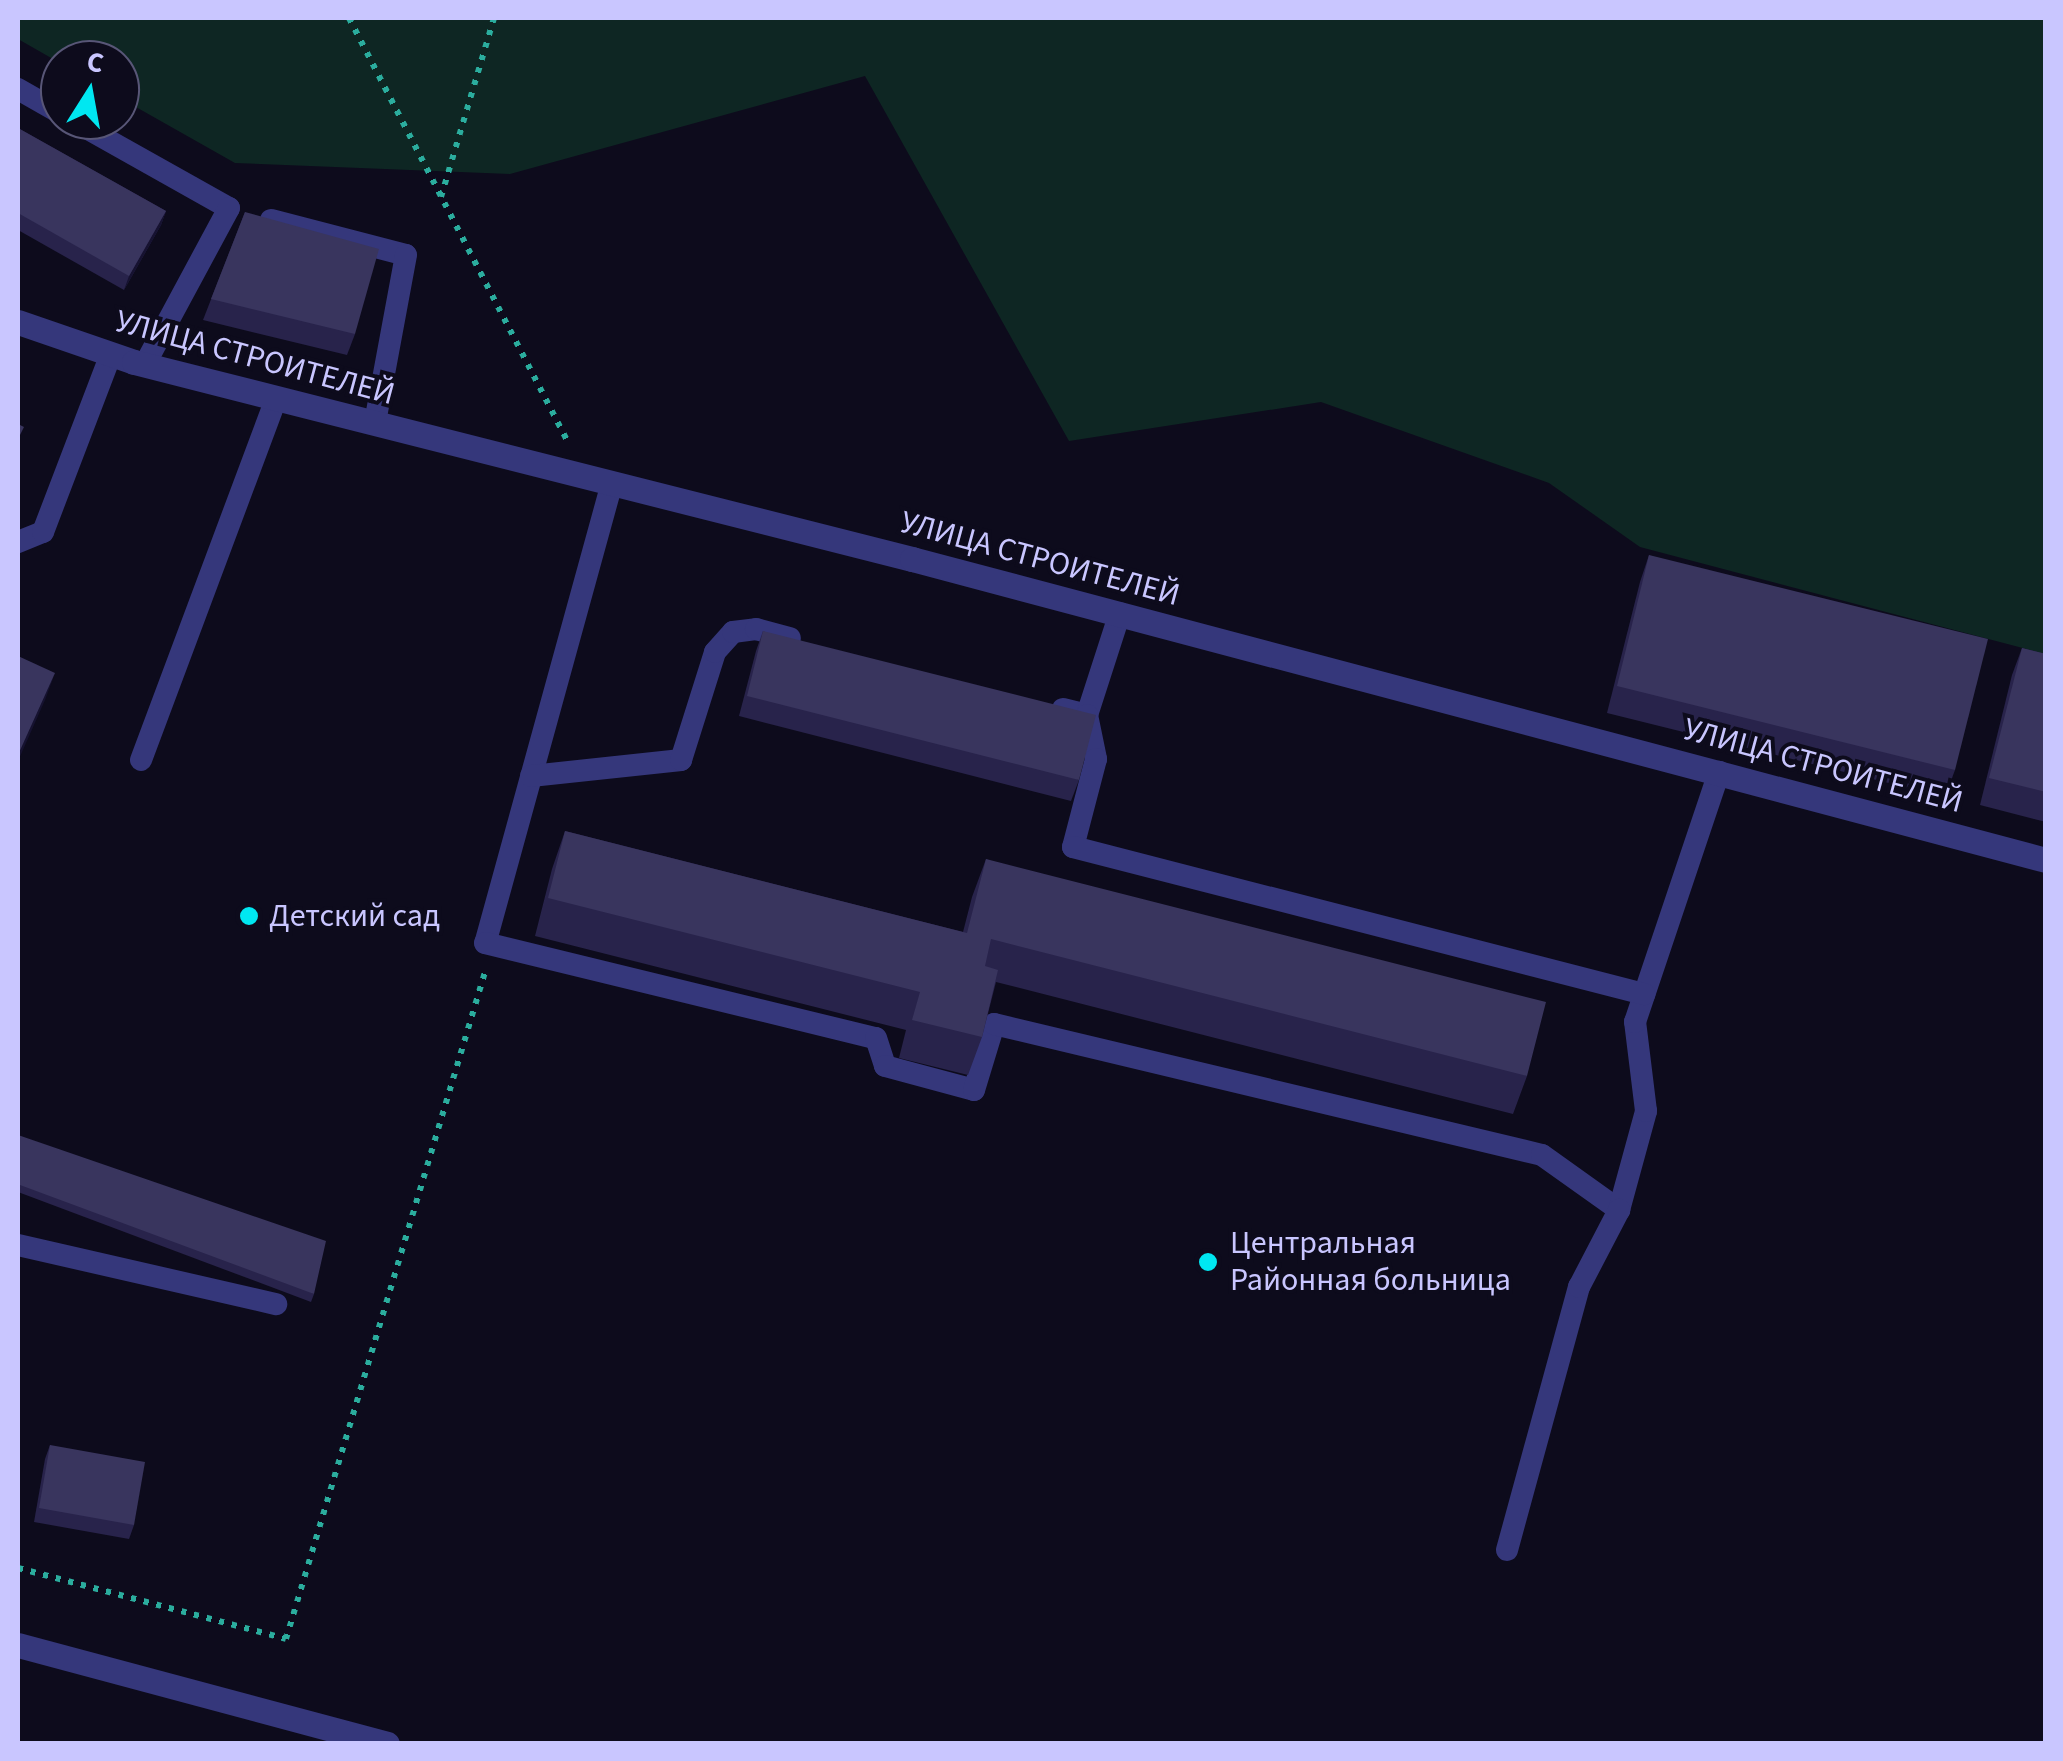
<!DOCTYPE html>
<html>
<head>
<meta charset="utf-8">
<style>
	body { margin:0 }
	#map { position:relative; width:2063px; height:1761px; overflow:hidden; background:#0d0b1c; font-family:"Source Sans 3",sans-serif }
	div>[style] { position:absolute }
	.green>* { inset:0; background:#0e2623 }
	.path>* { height:6px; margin-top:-3px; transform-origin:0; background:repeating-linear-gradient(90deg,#2bad9e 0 5px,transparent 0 13px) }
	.lane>* { height:22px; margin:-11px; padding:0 11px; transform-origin:11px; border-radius:11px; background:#35377b }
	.street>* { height:25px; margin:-12.5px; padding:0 12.5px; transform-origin:12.5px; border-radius:12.5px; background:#35377b }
	.wall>* { inset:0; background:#28234b }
	.shaded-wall>* { inset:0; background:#161230 }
	.building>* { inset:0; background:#39355e }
	.dots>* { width:28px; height:28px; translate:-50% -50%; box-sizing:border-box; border:5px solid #0d0b1c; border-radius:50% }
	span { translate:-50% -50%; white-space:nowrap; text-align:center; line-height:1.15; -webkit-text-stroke:8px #0d0b1c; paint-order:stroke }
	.street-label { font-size:32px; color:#c9c6ff }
	.poi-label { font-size:32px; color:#c9c6ff }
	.left { translate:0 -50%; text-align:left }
	.frame { position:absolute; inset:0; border:20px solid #c9c6ff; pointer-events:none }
	.north { position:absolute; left:40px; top:40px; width:100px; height:100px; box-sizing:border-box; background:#0d0b1c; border:2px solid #585677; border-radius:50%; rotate:11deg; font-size:28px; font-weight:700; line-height:40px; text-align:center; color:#c9c6ff }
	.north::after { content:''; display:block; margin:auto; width:35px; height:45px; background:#00e7f1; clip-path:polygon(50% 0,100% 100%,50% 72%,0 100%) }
</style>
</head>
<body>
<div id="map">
	<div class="green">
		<div style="clip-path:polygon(18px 18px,2045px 18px,2045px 654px,1640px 547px,1549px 483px,1321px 402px,1069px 441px,865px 76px,510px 174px,235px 163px,120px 98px,120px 60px,60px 63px,18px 39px)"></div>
	</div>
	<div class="path">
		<div style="left:349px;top:18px;width:474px;rotate:62.7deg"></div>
		<div style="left:441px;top:197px;width:187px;rotate:-73.5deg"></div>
		<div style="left:18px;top:1568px;width:277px;rotate:14.8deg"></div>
		<div style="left:286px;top:1639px;width:696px;rotate:-73.39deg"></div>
	</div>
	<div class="lane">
		<div style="left:18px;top:89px;width:48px;rotate:29.7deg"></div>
		<div style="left:72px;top:120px;width:180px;rotate:29.3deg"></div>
		<div style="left:229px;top:208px;width:177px;rotate:118.3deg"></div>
		<div style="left:271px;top:220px;width:139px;rotate:14.5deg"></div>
		<div style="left:406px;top:255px;width:171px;rotate:100.5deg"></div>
		<div style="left:612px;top:483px;width:477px;rotate:105.4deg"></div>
		<div style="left:485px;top:943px;width:402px;rotate:13.7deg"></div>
		<div style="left:876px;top:1038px;width:29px;rotate:72deg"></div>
		<div style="left:885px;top:1066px;width:92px;rotate:15.1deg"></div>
		<div style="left:974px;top:1090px;width:69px;rotate:-73.1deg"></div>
		<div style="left:994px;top:1024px;width:563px;rotate:13.44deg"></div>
		<div style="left:1542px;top:1155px;width:95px;rotate:35.5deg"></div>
		<div style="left:1619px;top:1210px;width:103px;rotate:-74.7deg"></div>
		<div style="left:1646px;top:1111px;width:90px;rotate:-97deg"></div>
		<div style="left:1635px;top:1022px;width:264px;rotate:-71.4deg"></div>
		<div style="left:18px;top:542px;width:27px;rotate:-22deg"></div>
		<div style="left:43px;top:532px;width:191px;rotate:-69.1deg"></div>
		<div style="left:1063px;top:709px;width:25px;rotate:14deg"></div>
		<div style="left:1087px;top:715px;width:107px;rotate:-72.1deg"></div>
		<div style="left:1087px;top:715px;width:45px;rotate:78.4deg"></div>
		<div style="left:1096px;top:759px;width:91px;rotate:104.6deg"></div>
		<div style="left:1073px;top:847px;width:590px;rotate:14.44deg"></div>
		<div style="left:141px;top:760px;width:386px;rotate:-69.5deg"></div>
		<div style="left:531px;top:776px;width:151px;rotate:-6.1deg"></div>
		<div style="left:681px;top:760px;width:113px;rotate:-72.5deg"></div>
		<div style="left:715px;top:652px;width:27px;rotate:-48deg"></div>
		<div style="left:733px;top:632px;width:23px;rotate:-7deg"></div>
		<div style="left:756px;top:629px;width:35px;rotate:15deg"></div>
		<div style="left:18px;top:1245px;width:265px;rotate:12.9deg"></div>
		<div style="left:1507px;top:1550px;width:273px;rotate:-74.7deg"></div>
		<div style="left:1579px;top:1287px;width:87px;rotate:-62.5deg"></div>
	</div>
	<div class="street">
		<div style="left:18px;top:322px;width:123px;rotate:19deg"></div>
		<div style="left:134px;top:362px;width:803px;rotate:14.21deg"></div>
		<div style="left:912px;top:559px;width:1173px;rotate:14.87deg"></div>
		<div style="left:18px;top:1645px;width:382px;rotate:15deg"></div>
	</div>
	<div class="wall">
		<div style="clip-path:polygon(18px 128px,166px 211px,161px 225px,124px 290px,18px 230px)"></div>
		<div style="clip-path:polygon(245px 212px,355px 334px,347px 355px,203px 320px)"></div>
		<div style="clip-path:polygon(1649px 555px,1955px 770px,1945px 797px,1607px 713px,1640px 582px)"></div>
		<div style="clip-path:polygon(763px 631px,1079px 780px,1071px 801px,739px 716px,756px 651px)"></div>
		<div style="clip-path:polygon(2022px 648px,2046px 654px,2046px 822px,1980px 805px,2012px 675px)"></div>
		<div style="clip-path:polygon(565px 831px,963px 932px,972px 897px,986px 859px,1527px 1076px,1513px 1114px,996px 982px,982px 1037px,968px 1075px,899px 1058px,906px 1030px,535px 936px,552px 869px)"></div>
		<div style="clip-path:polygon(18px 1135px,314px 1294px,311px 1302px,18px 1192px)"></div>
		<div style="clip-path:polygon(50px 1445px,134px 1525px,129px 1539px,34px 1522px,45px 1459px)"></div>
	</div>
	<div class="shaded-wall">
		<div style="clip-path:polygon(166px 211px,161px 225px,124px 290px,129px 276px)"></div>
		<div style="clip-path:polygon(55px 673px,45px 700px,18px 761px,18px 755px)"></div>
	</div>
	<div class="building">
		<div style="clip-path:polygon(18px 128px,166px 211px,129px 276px,18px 213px)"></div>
		<div style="clip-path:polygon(245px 212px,379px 249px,355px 334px,211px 299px)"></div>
		<div style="clip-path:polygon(18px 424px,24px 427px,18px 439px)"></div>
		<div style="clip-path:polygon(1649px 555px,1988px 639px,1955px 770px,1617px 686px)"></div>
		<div style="clip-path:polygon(763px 631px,1096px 715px,1079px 780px,747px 696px)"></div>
		<div style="clip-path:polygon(2022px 648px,2046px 654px,2046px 792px,1989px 778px)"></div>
		<div style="clip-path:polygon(18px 656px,55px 673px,18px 755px)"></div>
		<div style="clip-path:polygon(565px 831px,967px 933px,986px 859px,1546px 1002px,1527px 1076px,991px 939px,985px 966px,998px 970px,982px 1037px,912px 1020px,920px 992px,548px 898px)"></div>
		<div style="clip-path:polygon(18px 1135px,326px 1241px,314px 1294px,20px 1185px,18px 1190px)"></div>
		<div style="clip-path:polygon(50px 1445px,145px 1462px,134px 1525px,39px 1508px)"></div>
	</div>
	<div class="dots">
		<div style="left:249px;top:916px;background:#00e7f1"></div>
		<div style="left:1208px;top:1262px;background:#00e7f1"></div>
	</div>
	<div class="street-label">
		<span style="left:255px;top:358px;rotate:15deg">УЛИЦА СТРОИТЕЛЕЙ</span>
		<span style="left:1040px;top:559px;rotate:15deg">УЛИЦА СТРОИТЕЛЕЙ</span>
		<span style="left:1823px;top:766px;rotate:15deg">УЛИЦА СТРОИТЕЛЕЙ</span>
	</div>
	<div class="poi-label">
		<span class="left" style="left:269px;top:916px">Детский сад</span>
		<span class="left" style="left:1230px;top:1262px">Центральная<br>Районная больница</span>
	</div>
	<div class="frame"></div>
	<div class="north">С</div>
</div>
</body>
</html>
